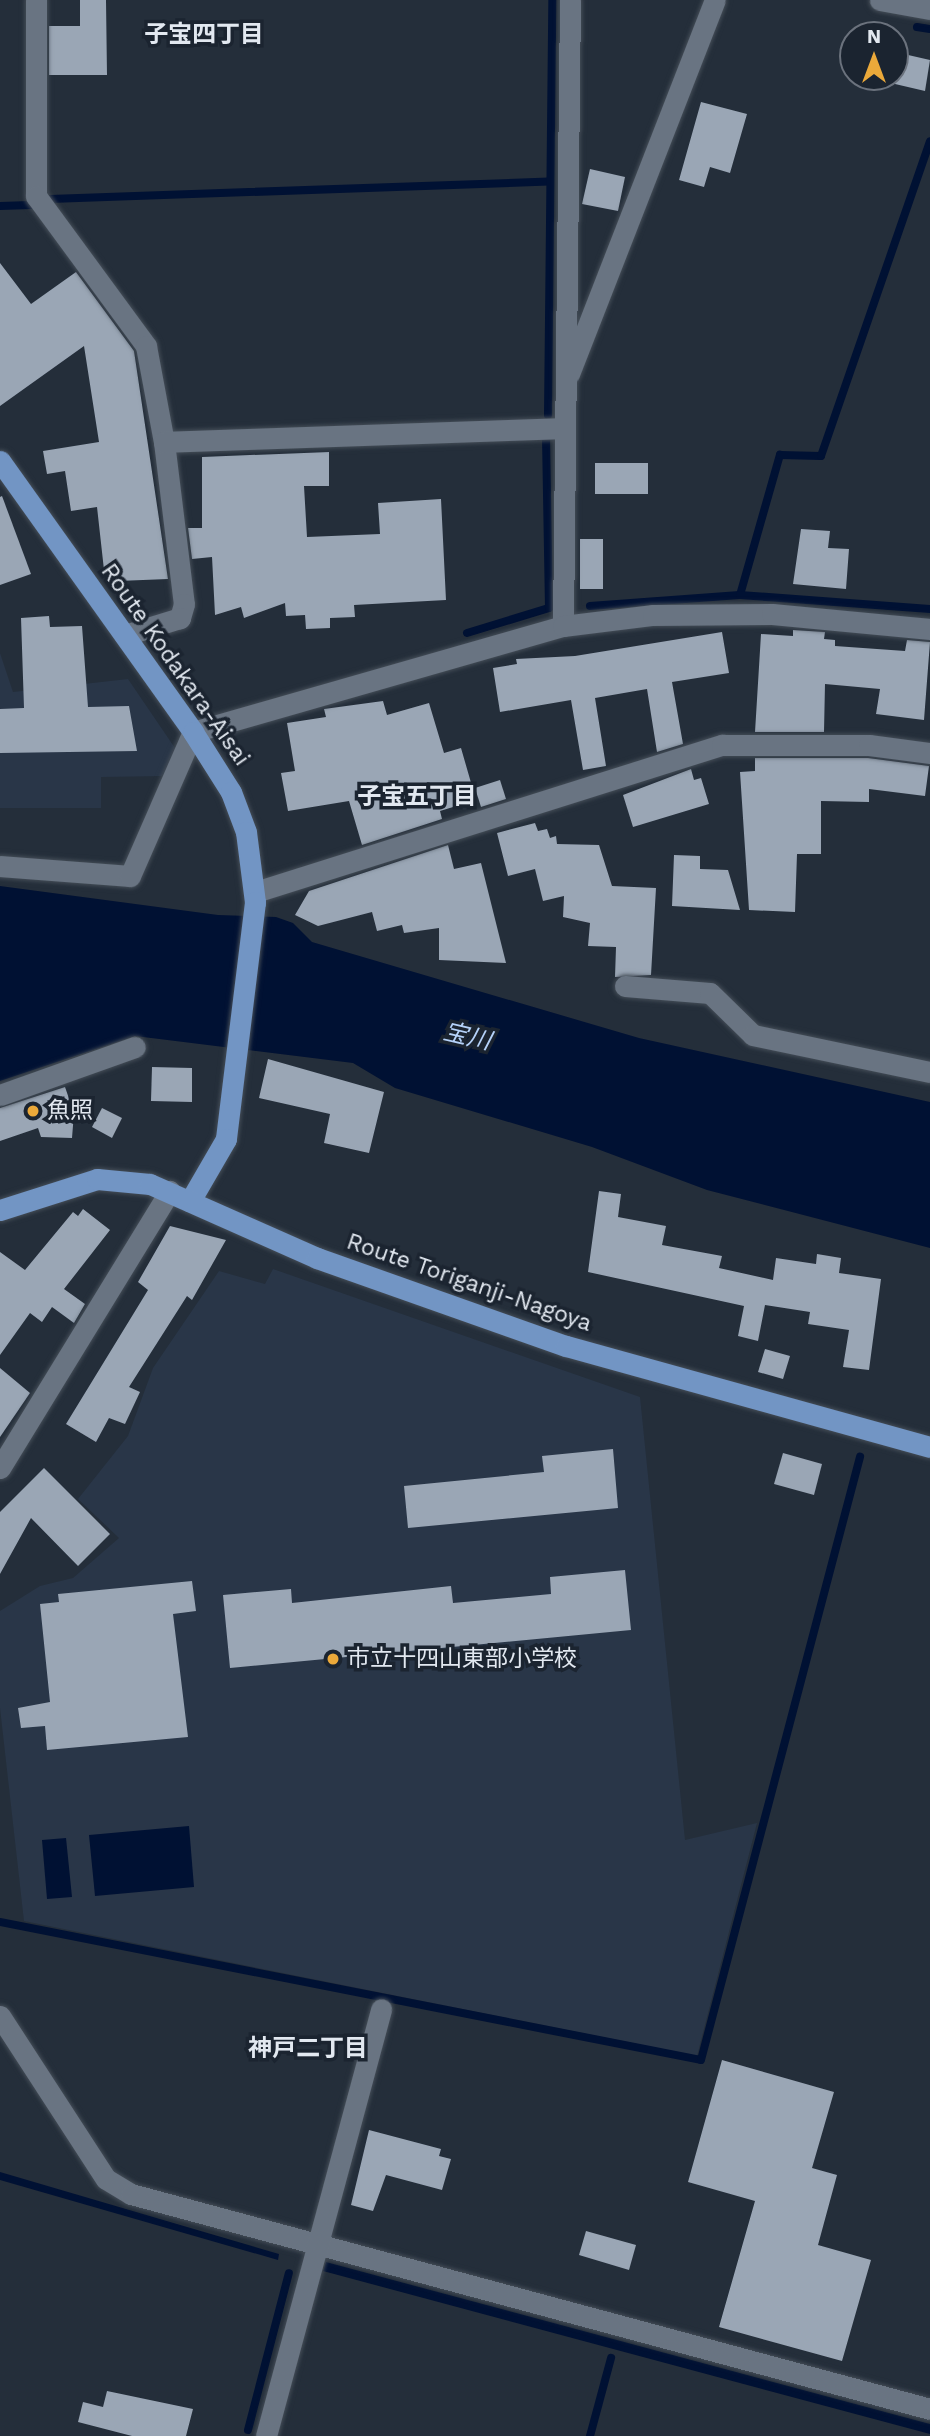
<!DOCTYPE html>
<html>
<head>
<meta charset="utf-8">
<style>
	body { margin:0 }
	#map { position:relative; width:930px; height:2436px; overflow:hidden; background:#242e3a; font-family:"Work Sans","Noto Sans JP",sans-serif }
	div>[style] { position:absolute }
	.built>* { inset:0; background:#293648 }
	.water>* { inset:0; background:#013 }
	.stream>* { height:8px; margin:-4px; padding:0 4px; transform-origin:4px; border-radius:4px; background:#013 }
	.building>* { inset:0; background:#9aa6b5 }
	.roads { filter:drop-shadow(0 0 2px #444d57) drop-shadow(0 0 2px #444d57) }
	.minor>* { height:21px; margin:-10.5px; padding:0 10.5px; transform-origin:10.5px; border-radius:10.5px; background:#697482 }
	.major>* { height:21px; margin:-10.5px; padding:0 10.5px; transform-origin:10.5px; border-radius:10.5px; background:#7295c4 }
	.dots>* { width:19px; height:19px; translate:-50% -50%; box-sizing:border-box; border:4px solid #1b2430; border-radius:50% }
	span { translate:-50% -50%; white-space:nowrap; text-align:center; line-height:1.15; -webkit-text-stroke:7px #1b2430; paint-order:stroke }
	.street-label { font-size:23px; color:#e2e8f0 }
	.poi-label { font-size:23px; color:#e2e8f0 }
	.left { translate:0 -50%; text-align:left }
	.neighbourhood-label { font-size:24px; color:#e2e8f0; font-weight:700 }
	.water-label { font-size:24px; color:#b5d2f9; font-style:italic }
	.north { position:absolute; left:839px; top:21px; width:70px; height:70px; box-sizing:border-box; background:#1b2430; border:2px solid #6b727d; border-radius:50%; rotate:0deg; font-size:19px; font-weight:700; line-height:28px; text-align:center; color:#e2e8f0 }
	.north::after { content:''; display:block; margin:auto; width:24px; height:32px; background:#eba93a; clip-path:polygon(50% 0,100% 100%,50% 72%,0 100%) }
</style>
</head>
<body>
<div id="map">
	<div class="built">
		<div style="clip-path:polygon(0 653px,13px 692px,128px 679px,177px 751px,166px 776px,101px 777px,101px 808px,0 808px)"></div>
		<div style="clip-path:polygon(273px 1269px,640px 1397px,685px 1840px,757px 1823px,697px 2056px,24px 1921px,0 1708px,0 1611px,40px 1586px,73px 1578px,119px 1538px,78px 1499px,128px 1436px,153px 1368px,219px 1271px,265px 1284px)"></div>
	</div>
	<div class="water">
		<div style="clip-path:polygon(0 886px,218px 915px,276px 917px,293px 923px,312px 942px,639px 1038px,930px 1102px,930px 1248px,707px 1190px,592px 1147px,395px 1088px,353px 1063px,135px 1036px,0 1081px)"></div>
		<div style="clip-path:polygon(189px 1826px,194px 1887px,95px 1896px,89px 1835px)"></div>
		<div style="clip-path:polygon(66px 1838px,72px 1897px,47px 1899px,42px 1840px)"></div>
		<div style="clip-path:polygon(0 2172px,279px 2254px,278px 2260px,0 2180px)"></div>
		<div style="clip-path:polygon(326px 2262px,930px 2424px,930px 2434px,323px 2271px)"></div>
	</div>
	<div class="stream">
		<div style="left:917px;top:27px;width:13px;rotate:9deg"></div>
		<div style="left:50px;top:199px;width:499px;rotate:-2deg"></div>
		<div style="left:0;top:206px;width:31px;rotate:-2deg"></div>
		<div style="left:548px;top:415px;width:415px;rotate:-89.4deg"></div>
		<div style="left:740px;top:595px;width:146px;rotate:-74.1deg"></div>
		<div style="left:780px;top:455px;width:41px;rotate:1.4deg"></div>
		<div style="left:821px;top:456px;width:333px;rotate:-70.9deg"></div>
		<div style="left:590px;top:606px;width:150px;rotate:-4.2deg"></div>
		<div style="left:740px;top:595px;width:191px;rotate:4.2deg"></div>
		<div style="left:467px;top:633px;width:86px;rotate:-17deg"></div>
		<div style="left:549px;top:608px;width:172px;rotate:-91deg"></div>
		<div style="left:0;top:1922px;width:714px;rotate:11.14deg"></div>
		<div style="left:701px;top:2060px;width:624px;rotate:-75.23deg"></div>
		<div style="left:248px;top:2430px;width:162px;rotate:-75.4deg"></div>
		<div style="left:590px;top:2436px;width:81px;rotate:-74.9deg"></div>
	</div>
	<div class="building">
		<div style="clip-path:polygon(80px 0,106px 0,107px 75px,49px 75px,49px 26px,80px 26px)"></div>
		<div style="clip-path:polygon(895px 52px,930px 60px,925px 91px,895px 84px)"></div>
		<div style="clip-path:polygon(701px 102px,747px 114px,730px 173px,710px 167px,704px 187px,679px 180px)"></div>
		<div style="clip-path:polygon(590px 169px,625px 177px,618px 211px,582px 204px)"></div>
		<div style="clip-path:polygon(0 263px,31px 304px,76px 272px,134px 351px,168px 579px,118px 581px,117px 570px,104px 570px,97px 507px,71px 511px,65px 471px,47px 474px,43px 451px,99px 442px,84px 346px,0 406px)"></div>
		<div style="clip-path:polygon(329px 452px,329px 486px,304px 486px,307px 537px,380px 534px,378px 503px,441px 499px,446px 600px,354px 605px,355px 617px,330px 618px,330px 628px,306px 629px,305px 615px,286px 616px,285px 603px,244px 618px,241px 607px,215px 615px,212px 557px,192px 559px,188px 528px,202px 528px,202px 457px)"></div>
		<div style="clip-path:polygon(595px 463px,648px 463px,648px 494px,595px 494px)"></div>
		<div style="clip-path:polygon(2px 496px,31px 574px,0 585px,0 497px)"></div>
		<div style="clip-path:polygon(801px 529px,830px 531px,828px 548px,849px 549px,846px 589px,793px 584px)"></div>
		<div style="clip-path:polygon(580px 539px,603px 539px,603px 589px,580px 589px)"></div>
		<div style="clip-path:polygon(49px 616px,50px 627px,82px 626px,88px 707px,129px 706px,137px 751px,0 753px,0 709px,24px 708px,21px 618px)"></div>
		<div style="clip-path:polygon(793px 630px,825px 632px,824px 639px,835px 640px,835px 646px,905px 651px,907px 640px,930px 642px,924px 720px,876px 714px,880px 689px,825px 684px,824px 732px,755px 732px,761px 634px,793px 636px)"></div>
		<div style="clip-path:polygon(722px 632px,729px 673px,672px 682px,683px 744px,657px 752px,647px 689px,595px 698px,606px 766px,583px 770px,571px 700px,500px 712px,493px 668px,517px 664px,516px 659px,575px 656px)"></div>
		<div style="clip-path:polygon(383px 701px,387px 715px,429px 703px,444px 753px,461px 748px,476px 800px,440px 811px,442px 819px,362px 845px,349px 801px,288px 811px,281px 773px,295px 771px,287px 723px,326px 717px,324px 709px)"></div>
		<div style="clip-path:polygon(755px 758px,868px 758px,929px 766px,925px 796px,869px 789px,869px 802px,821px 801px,821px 854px,797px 854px,795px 912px,749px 910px,740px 772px,755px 771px)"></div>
		<div style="clip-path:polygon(691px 769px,694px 780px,701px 778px,709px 804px,633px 827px,623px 795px)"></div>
		<div style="clip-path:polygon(500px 780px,506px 799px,481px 807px,475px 788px)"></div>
		<div style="clip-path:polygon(535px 823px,538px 831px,547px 829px,550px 838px,556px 836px,557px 844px,599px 845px,612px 886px,656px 888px,651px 975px,615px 977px,616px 947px,588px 946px,590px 923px,563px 917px,564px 896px,543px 901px,535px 869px,508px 876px,497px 833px)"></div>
		<div style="clip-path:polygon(448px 845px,454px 869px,481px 863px,506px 963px,439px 960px,439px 928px,404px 933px,402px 925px,377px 931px,372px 912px,318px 926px,295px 915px,309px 891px)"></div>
		<div style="clip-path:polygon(674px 855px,700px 856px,700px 869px,728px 870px,740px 910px,672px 906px)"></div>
		<div style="clip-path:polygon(268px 1059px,384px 1092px,369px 1153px,324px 1143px,330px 1114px,259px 1098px)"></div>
		<div style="clip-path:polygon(152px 1067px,192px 1068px,192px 1102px,151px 1101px)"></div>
		<div style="clip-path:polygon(65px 1087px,74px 1113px,72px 1138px,41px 1137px,38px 1128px,0 1141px,0 1108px)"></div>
		<div style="clip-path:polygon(102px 1108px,122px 1118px,112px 1138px,92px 1127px)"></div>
		<div style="clip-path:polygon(599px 1191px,621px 1194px,618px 1217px,666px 1226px,662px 1245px,722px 1256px,719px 1268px,773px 1280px,776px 1258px,816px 1264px,817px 1254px,841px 1258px,839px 1273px,881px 1279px,869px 1370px,843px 1367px,849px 1330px,808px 1324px,810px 1312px,765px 1305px,758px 1341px,738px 1336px,744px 1306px,588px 1272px)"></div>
		<div style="clip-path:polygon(83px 1209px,110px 1230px,64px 1289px,85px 1304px,74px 1323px,52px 1307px,42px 1322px,30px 1313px,0 1355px,0 1252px,25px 1270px,73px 1212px,78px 1216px)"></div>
		<div style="clip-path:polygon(170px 1226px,226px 1240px,192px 1300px,187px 1296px,129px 1387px,140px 1392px,125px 1424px,109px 1418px,96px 1442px,66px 1424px,148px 1290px,138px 1282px)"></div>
		<div style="clip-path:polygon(765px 1349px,790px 1356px,783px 1379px,758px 1372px)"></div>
		<div style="clip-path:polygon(0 1368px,30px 1393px,0 1437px)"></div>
		<div style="clip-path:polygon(613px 1449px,618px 1508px,408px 1528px,404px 1486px,544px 1472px,542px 1456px)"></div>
		<div style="clip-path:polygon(783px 1453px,822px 1464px,814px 1495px,774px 1484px)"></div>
		<div style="clip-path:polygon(44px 1468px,110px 1534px,78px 1566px,31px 1518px,0 1574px,0 1512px)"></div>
		<div style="clip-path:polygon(625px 1570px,631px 1630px,230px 1668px,223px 1595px,291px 1589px,292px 1603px,451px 1586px,453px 1603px,551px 1594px,550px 1577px)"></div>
		<div style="clip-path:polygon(192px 1581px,196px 1611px,173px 1614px,188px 1737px,47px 1750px,45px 1726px,21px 1728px,18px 1708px,50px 1702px,40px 1604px,59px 1602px,58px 1594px)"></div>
		<div style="clip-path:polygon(722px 2060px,834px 2092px,812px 2168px,837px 2175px,818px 2245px,871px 2260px,842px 2361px,719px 2327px,755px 2201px,688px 2182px)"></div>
		<div style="clip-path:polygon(369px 2130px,441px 2149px,439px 2156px,451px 2159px,442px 2190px,386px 2175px,373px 2211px,351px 2205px)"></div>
		<div style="clip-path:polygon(586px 2231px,636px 2245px,629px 2270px,579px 2255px)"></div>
		<div style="clip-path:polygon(107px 2391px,193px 2409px,186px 2436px,132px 2436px,78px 2422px,83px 2402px,103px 2407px)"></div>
	</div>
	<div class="roads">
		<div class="minor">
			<div style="left:36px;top:0;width:196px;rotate:90deg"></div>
			<div style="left:36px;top:196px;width:186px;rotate:53.7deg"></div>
			<div style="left:146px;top:346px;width:98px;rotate:79.4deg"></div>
			<div style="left:164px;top:442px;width:163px;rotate:83deg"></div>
			<div style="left:184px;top:604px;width:15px;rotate:106deg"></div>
			<div style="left:180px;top:618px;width:58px;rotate:162.8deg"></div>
			<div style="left:880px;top:0;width:51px;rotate:10.2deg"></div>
			<div style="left:569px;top:374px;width:401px;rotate:-68.7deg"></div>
			<div style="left:164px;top:442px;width:399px;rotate:-2deg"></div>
			<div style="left:563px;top:626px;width:626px;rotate:-89.36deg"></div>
			<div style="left:0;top:866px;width:130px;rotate:4.4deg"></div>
			<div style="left:130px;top:876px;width:157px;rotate:-66.4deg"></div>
			<div style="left:193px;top:732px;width:385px;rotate:-16deg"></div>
			<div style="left:563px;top:626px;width:91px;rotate:-7deg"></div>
			<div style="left:653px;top:615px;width:119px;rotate:-0.5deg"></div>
			<div style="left:772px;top:614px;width:159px;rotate:5.4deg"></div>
			<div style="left:255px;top:892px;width:490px;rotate:-17.5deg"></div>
			<div style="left:722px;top:745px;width:147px"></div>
			<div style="left:869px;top:745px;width:62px;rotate:7.5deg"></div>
			<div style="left:625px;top:986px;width:85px;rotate:4.7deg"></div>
			<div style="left:710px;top:993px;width:60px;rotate:44.3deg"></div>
			<div style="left:753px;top:1035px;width:181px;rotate:11.8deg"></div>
			<div style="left:0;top:1095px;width:143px;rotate:-19.6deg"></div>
			<div style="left:0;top:1468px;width:325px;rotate:-58.5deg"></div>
			<div style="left:0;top:2016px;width:194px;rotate:57deg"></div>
			<div style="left:106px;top:2179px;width:29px;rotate:31deg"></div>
			<div style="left:131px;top:2194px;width:827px;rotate:15.06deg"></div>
			<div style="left:266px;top:2436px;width:442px;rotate:-74.9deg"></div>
		</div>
		<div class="major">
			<div style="left:0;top:461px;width:333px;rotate:54.5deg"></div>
			<div style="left:193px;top:732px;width:71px;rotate:57.7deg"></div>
			<div style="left:231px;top:792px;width:43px;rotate:69.4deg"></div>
			<div style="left:246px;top:832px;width:71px;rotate:82.7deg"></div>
			<div style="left:255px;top:902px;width:239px;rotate:97deg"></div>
			<div style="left:226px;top:1139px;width:72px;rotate:120.1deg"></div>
			<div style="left:0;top:1210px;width:102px;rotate:-17.7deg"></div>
			<div style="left:97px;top:1179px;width:53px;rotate:5.4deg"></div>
			<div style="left:150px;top:1184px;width:183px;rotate:23.9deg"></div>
			<div style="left:317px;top:1258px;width:264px;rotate:19.5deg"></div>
			<div style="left:566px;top:1346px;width:378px;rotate:15.5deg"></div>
		</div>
	</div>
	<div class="dots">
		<div style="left:33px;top:1111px;background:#eba93a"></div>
		<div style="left:333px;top:1659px;background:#eba93a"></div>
	</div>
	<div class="street-label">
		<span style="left:175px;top:665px;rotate:55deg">Route Kodakara-Aisai</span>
		<span style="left:469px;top:1283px;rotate:19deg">Route Toriganji-Nagoya</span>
	</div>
	<div class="poi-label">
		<span class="left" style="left:47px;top:1111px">魚照</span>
		<span class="left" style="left:347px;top:1659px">市立十四山東部小学校</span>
	</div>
	<div class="neighbourhood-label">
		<span style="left:204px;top:35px">子宝四丁目</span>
		<span style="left:417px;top:797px">子宝五丁目</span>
		<span style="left:308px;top:2049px">神戸二丁目</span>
	</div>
	<div class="water-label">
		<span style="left:467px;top:1037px;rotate:13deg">宝川</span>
	</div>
	<div class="north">N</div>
</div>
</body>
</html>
